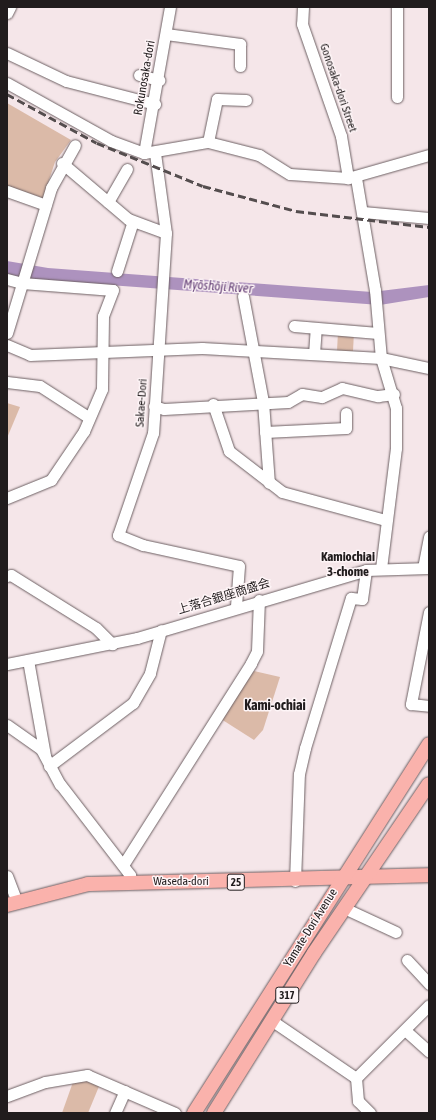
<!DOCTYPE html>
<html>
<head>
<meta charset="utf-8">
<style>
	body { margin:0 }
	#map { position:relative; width:436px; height:1120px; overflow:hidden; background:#f5e6e9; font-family:"Asap Condensed","Noto Sans JP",sans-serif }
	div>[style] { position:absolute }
	.green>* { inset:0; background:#dbbaa8 }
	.water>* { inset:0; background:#ad92be }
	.roads { filter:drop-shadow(0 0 1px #6d6063) drop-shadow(0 0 1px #6d6063) }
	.minor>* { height:11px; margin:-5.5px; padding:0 5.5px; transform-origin:5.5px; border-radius:5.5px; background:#fff }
	.major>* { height:14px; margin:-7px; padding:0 7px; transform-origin:7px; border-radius:7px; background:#fab2ac }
	.rail>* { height:2.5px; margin-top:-1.25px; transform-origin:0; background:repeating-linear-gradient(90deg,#544d4e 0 8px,transparent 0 12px) }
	span { translate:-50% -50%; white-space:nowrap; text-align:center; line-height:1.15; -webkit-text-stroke:3px #fef5f7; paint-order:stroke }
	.shield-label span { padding:1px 3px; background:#fef5f7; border:1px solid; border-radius:3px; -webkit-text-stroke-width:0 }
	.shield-label { font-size:11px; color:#211c1d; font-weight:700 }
	.street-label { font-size:12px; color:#211c1d }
	.water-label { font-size:13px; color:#5e3972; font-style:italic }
	.neighbourhood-label { font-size:13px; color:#211c1d; font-weight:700 }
	.quarter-label { font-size:14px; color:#211c1d; font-weight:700 }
	.frame { position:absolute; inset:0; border:8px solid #211c1d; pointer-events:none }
</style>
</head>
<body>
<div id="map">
	<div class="green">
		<div style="clip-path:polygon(7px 103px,71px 140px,55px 162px,43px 198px,7px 186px)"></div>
		<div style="clip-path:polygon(338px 332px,354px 332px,353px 351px,337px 351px)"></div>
		<div style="clip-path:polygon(7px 403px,20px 407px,7px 438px)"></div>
		<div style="clip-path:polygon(254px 671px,280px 677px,263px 730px,254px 740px,221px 719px)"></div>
		<div style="clip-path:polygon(88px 1079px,100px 1084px,88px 1113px,62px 1113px,73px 1082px)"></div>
	</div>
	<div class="water">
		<div style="clip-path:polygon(7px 261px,48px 268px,372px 292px,429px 285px,429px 297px,380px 305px,27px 279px,7px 274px)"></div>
	</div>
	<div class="roads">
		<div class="minor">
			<div style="left:303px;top:7px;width:17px;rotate:93deg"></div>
			<div style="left:302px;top:24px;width:119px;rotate:70.8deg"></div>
			<div style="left:341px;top:136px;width:43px;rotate:80.5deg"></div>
			<div style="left:397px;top:7px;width:90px;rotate:90deg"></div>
			<div style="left:7px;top:13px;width:7px;rotate:-63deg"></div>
			<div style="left:166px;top:34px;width:75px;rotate:7.7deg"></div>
			<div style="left:240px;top:44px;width:22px;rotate:90deg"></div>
			<div style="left:7px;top:53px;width:65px;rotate:25.4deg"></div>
			<div style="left:66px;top:81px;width:92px;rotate:14.5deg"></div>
			<div style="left:139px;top:75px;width:21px;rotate:14deg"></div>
			<div style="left:7px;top:83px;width:119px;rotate:29.1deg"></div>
			<div style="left:111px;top:141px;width:35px;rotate:20deg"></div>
			<div style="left:144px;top:153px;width:65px;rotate:-9.8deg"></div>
			<div style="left:208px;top:142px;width:53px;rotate:14.3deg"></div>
			<div style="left:259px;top:155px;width:36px;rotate:32deg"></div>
			<div style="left:290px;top:174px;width:58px;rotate:3.9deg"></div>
			<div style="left:348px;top:178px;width:84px;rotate:-15.9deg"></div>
			<div style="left:208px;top:142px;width:44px;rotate:-78.2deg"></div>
			<div style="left:217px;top:99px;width:29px;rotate:2deg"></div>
			<div style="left:144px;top:153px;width:148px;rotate:-79.9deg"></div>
			<div style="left:155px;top:153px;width:81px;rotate:82.2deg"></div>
			<div style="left:166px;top:233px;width:200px;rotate:93.7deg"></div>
			<div style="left:153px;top:433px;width:108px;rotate:108.9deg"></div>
			<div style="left:118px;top:535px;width:27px;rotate:22deg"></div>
			<div style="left:143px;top:545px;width:98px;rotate:12.3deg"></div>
			<div style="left:239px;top:566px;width:40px;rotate:94.3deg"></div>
			<div style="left:62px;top:163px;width:87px;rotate:40.3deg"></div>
			<div style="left:128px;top:219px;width:40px;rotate:20.2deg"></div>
			<div style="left:356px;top:178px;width:114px;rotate:80.4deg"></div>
			<div style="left:375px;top:290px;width:68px;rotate:85deg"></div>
			<div style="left:381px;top:358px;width:52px;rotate:73.3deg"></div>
			<div style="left:396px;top:408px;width:40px;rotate:90deg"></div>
			<div style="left:396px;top:448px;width:121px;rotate:97.1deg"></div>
			<div style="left:7px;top:191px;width:41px;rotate:19.7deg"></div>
			<div style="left:108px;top:202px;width:38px;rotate:-60deg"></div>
			<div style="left:363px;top:212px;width:66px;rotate:5.2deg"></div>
			<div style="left:117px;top:271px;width:52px;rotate:-72.3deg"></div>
			<div style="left:7px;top:279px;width:16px;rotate:15deg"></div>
			<div style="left:22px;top:283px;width:91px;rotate:4.4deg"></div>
			<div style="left:113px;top:290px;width:28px;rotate:111deg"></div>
			<div style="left:103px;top:316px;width:73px;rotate:90.8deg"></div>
			<div style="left:102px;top:389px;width:46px;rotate:113.2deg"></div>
			<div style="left:84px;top:431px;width:59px;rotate:124deg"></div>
			<div style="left:51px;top:480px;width:48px;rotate:157.8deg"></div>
			<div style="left:243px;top:296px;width:108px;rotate:79.3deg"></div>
			<div style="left:263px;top:402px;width:81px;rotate:85.8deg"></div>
			<div style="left:294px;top:326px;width:84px;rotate:4.8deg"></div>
			<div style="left:7px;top:333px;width:152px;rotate:-73.1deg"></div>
			<div style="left:51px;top:188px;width:49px;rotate:-60.8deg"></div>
			<div style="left:7px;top:345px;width:25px;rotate:23deg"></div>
			<div style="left:30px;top:355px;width:172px;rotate:-2.3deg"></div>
			<div style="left:202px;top:348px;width:179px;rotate:3.2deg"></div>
			<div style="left:381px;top:358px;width:49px;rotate:11.8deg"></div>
			<div style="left:314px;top:354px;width:26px;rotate:-86deg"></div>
			<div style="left:7px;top:382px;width:33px;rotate:7deg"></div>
			<div style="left:40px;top:386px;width:57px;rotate:32.9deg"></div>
			<div style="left:213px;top:404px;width:50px;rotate:71.2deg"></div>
			<div style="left:229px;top:451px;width:67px;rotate:37.7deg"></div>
			<div style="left:282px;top:492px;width:107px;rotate:15.2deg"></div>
			<div style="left:154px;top:406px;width:10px;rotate:17deg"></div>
			<div style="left:164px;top:409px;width:124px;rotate:-3.2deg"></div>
			<div style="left:288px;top:402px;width:16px;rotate:-30deg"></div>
			<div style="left:302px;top:394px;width:20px;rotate:9deg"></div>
			<div style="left:322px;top:397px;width:22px;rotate:-24deg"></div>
			<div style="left:342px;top:388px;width:37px;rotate:13deg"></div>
			<div style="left:378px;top:396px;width:16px;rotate:-7deg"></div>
			<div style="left:265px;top:432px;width:81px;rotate:-2.8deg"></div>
			<div style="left:346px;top:428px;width:15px;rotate:-90deg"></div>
			<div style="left:423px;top:568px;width:32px;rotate:-79deg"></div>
			<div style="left:7px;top:576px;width:4px;rotate:-14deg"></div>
			<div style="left:11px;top:575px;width:100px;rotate:31.9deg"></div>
			<div style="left:96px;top:628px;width:23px;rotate:45deg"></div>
			<div style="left:429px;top:612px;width:94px;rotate:101.1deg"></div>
			<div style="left:411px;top:704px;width:18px;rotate:6deg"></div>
			<div style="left:28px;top:660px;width:97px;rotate:79.9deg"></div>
			<div style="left:7px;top:664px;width:133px;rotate:-11.3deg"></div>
			<div style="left:137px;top:638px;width:239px;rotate:-16.5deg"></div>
			<div style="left:366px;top:570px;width:63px;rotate:-1.8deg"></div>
			<div style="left:7px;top:725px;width:42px;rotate:35.2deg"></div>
			<div style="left:41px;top:749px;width:40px;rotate:62deg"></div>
			<div style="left:60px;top:784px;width:115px;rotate:52.4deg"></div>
			<div style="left:130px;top:875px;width:8px;rotate:83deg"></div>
			<div style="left:49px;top:766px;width:105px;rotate:-36.9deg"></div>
			<div style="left:133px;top:703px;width:34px;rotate:-60deg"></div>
			<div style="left:150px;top:673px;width:44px;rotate:-75.7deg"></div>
			<div style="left:123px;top:865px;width:239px;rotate:-57.6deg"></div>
			<div style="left:251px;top:663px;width:13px;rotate:-63deg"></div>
			<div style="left:257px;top:651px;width:51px;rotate:-87.8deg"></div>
			<div style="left:7px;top:876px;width:28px;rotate:69deg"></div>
			<div style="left:295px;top:881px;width:107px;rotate:-87.9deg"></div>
			<div style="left:299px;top:774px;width:27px;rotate:-77deg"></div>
			<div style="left:305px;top:748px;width:157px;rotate:-73deg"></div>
			<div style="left:351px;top:598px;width:11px;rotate:5deg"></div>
			<div style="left:362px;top:599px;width:29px;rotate:-82deg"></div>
			<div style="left:344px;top:908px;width:57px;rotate:24.8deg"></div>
			<div style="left:407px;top:960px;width:33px;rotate:47deg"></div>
			<div style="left:271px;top:1020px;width:103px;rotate:34.3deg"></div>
			<div style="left:406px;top:1031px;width:31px;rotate:42deg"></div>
			<div style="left:7px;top:1096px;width:40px;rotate:-20.2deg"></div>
			<div style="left:45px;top:1082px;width:43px;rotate:-9.5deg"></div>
			<div style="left:87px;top:1075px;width:96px;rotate:23.4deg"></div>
			<div style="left:115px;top:1113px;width:24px;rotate:-66deg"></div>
			<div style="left:370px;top:1113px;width:17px;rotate:-135deg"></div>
			<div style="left:358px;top:1101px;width:23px;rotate:-95deg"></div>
			<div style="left:356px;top:1078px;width:103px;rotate:-45deg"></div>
		</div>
		<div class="major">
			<div style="left:7px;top:905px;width:84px;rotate:-14.5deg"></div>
			<div style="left:88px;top:884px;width:341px;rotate:-1.5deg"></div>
			<div style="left:194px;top:1113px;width:437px;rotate:-57.5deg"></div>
			<div style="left:214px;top:1113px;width:189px;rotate:-58deg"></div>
			<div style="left:314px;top:953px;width:204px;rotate:-55.8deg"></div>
		</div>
	</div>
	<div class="rail">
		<div style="left:7px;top:94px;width:102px;rotate:28.6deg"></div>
		<div style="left:97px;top:143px;width:114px;rotate:22.1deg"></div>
		<div style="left:203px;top:186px;width:96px;rotate:15deg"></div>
		<div style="left:296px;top:211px;width:134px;rotate:6.9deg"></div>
	</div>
	<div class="shield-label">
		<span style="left:236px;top:882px">25</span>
		<span style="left:287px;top:995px">317</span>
	</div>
	<div class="street-label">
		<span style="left:145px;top:78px;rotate:-80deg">Rokunosaka-dori</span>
		<span style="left:338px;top:88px;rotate:71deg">Gonosaka-dori Street</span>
		<span style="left:142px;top:403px;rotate:-86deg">Sakae-Dori</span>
		<span style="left:224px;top:597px;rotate:-17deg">上落合銀座商盛会</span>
		<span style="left:181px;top:882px">Waseda-dori</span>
		<span style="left:311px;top:928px;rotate:-58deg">Yamate-Dori Avenue</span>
	</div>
	<div class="water-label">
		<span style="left:218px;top:287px;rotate:4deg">Myōshōji River</span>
	</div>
	<div class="neighbourhood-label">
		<span style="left:348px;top:565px">Kamiochiai<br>3-chome</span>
	</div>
	<div class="quarter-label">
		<span style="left:275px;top:705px">Kami-ochiai</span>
	</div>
	<div class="frame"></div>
</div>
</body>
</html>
